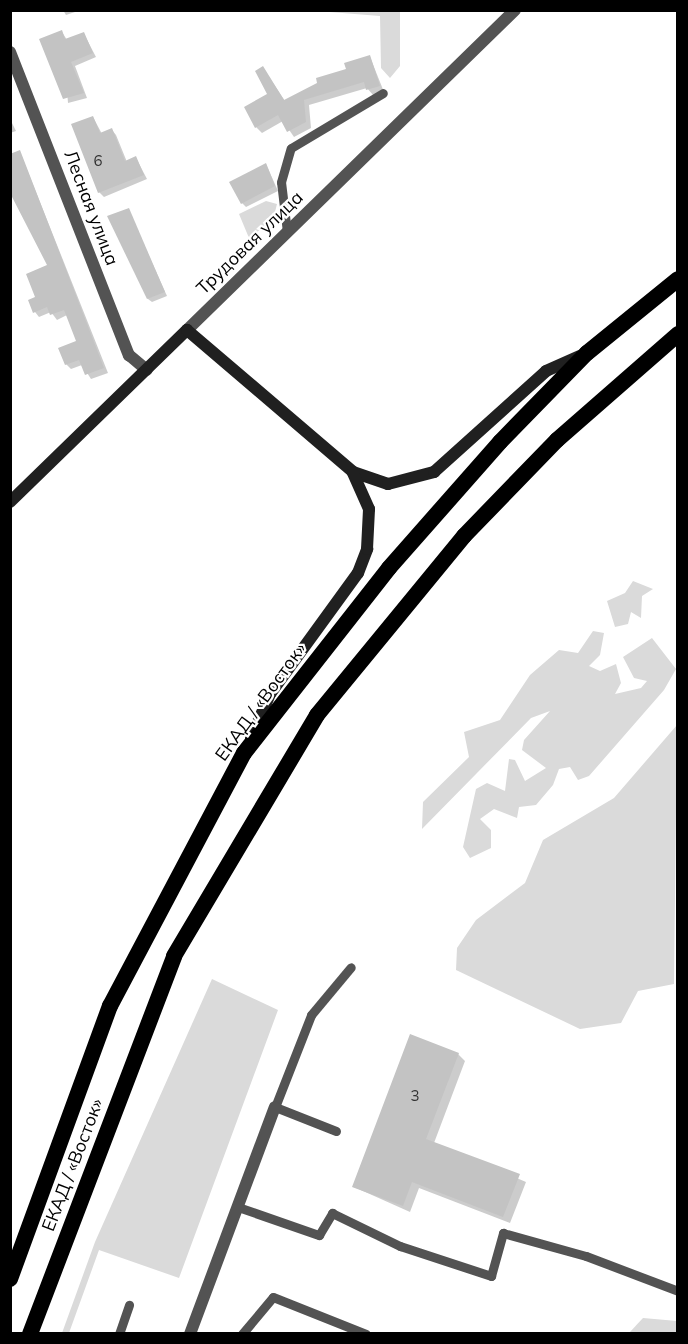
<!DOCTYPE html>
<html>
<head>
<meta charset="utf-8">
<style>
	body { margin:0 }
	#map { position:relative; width:688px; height:1344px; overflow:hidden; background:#fff; font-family:Mulish,sans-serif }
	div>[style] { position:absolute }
	.green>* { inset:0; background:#dadada }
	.shadow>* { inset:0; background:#0003 }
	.building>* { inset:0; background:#c3c3c3 }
	.service>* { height:9px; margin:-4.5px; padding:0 4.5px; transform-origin:4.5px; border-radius:4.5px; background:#535353 }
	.minor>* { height:12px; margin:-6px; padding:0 6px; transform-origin:6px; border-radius:6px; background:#535353 }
	.secondary>* { height:12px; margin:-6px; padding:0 6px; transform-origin:6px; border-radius:6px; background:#202020 }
	.trunk>* { height:16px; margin:-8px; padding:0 8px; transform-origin:8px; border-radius:8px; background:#000 }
	span { translate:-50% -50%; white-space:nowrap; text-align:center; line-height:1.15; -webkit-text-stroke:4.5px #fff; paint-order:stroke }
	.number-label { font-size:15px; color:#313131 }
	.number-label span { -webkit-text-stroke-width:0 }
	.street-label { font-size:18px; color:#000 }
	.frame { position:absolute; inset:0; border:12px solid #000; pointer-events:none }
</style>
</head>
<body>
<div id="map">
	<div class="green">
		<div style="clip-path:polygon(317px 11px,400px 11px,400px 66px,390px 78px,381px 68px,380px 16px)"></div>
		<div style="clip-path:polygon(266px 201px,277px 204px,273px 220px,249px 238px,239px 214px)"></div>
		<div style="clip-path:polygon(633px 581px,653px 589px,642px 596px,641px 618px,631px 612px,628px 624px,615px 627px,607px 601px,625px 593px)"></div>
		<div style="clip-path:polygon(593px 631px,604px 633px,600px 655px,589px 666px,600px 671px,616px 664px,621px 683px,615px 694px,641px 688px,647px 681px,634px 678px,623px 657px,652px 638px,676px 669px,664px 690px,589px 776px,578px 780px,570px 767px,559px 769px,553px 785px,536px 805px,519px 807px,517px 818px,494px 809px,480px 819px,491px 830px,491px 848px,470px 858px,463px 847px,476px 789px,487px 783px,505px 791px,509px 759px,515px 760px,525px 781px,546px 768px,522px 750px,524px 740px,550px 711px,531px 718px,422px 829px,423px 802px,469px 757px,464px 732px,500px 720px,530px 675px,559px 650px,578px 653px)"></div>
		<div style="clip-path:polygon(677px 725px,674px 984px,638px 991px,621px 1023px,580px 1029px,456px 970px,457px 948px,476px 920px,525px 883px,543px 840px,614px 798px)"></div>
		<div style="clip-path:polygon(212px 979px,278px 1010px,179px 1278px,99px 1250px,69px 1333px,62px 1333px,95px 1242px)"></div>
		<div style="clip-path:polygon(643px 1318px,677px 1321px,677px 1333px,629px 1333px)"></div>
	</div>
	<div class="shadow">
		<div style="clip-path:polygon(63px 10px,74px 10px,75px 12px,66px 15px)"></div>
		<div style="clip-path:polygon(62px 32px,67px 40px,84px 34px,96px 57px,75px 66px,87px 98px,68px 103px)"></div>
		<div style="clip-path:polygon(370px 57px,384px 92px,373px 95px,367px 88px,309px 105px,311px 128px,294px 137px,283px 121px,262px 133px,256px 127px,269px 95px,263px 68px,285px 101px)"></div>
		<div style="clip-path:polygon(93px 117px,102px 134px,112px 130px,116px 135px,127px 162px,136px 158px,147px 179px,104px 197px,99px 192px)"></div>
		<div style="clip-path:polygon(10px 119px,16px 131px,10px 133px)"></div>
		<div style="clip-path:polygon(20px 152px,108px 373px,91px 379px,82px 365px,71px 369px,66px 364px,78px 342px,67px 315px,57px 320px,51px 312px,39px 317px,35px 312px,49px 266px)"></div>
		<div style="clip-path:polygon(266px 164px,278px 191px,246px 207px,242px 203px)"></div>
		<div style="clip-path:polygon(128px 209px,167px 296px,152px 302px,148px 299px)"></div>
		<div style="clip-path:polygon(458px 1054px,465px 1061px,434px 1143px,526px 1182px,510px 1223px,419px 1188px,410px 1212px,354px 1187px)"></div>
	</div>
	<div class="building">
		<div style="clip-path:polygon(62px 30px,65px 39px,84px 32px,93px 53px,71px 62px,84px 93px,63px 99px,39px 39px)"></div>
		<div style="clip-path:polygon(370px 55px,380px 86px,366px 90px,364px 82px,304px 100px,306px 122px,287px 132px,278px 115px,255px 128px,244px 107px,267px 94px,255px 71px,263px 66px,284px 100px,317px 83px,316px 78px,346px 69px,344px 63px)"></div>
		<div style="clip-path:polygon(93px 116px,100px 133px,112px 128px,125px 161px,136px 156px,144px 175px,98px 193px,71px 124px)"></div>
		<div style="clip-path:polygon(20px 150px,104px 368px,85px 375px,79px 360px,65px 365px,58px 348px,76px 341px,64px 310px,50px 315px,47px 307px,33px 313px,28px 300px,35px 297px,26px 274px,47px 265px,10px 193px,10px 154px)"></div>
		<div style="clip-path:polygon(266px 163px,275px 186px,241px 204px,229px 182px)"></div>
		<div style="clip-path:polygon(129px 208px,165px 292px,147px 299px,107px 216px)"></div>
		<div style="clip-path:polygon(410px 1034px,459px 1053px,426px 1139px,520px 1174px,503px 1217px,412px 1182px,403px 1206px,352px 1187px)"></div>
	</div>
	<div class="service">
		<div style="left:287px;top:232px;width:50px;rotate:-96.8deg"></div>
		<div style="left:281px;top:182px;width:35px;rotate:-74deg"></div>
		<div style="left:291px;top:148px;width:107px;rotate:-30.9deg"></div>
		<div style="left:336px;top:1131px;width:66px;rotate:-158.5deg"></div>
		<div style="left:275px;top:1107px;width:99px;rotate:-68.6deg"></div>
		<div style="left:311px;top:1015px;width:62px;rotate:-50.2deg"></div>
		<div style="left:238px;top:1207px;width:86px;rotate:19.1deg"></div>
		<div style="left:319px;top:1235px;width:26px;rotate:-59deg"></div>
		<div style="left:332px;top:1213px;width:76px;rotate:25.9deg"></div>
		<div style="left:400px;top:1246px;width:96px;rotate:18.2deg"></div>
		<div style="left:491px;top:1276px;width:45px;rotate:-74.4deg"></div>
		<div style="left:503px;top:1233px;width:86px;rotate:15.5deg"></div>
		<div style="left:586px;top:1256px;width:98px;rotate:20.8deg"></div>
		<div style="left:119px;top:1334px;width:31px;rotate:-71deg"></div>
		<div style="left:242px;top:1334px;width:48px;rotate:-50deg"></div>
		<div style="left:273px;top:1297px;width:100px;rotate:21.7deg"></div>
	</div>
	<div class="minor">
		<div style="left:10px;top:52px;width:326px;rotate:68.6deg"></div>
		<div style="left:129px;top:355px;width:23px;rotate:40deg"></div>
		<div style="left:187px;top:330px;width:458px;rotate:-44.3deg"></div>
		<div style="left:190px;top:1334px;width:242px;rotate:-69.5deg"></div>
	</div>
	<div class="secondary">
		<div style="left:10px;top:502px;width:247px;rotate:-44.2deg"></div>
		<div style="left:187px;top:330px;width:218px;rotate:40.5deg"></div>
		<div style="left:353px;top:472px;width:37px;rotate:19deg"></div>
		<div style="left:388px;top:484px;width:48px;rotate:-14.6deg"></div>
		<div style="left:434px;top:472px;width:151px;rotate:-42deg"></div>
		<div style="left:546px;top:371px;width:37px;rotate:-24deg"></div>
		<div style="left:251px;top:738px;width:48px;rotate:-66.6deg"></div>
		<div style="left:270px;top:694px;width:150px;rotate:-54deg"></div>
		<div style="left:358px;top:573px;width:26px;rotate:-69deg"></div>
		<div style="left:367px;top:549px;width:40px;rotate:-87.1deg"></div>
		<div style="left:369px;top:509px;width:39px;rotate:-114deg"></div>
	</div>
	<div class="trunk">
		<div style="left:10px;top:1279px;width:291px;rotate:-69.9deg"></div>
		<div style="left:110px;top:1006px;width:286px;rotate:-62.1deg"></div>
		<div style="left:244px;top:753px;width:235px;rotate:-51.9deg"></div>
		<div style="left:389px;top:568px;width:168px;rotate:-48.6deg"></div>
		<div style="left:500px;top:442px;width:124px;rotate:-45.7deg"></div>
		<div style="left:587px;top:353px;width:117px;rotate:-39.1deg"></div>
		<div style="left:30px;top:1334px;width:404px;rotate:-69.1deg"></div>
		<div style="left:174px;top:956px;width:280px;rotate:-59.3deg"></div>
		<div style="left:317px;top:715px;width:232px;rotate:-50.6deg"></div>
		<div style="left:464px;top:536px;width:134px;rotate:-45.9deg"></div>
		<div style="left:557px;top:440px;width:161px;rotate:-41.2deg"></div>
	</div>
	<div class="number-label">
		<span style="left:98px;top:161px">6</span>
		<span style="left:415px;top:1096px">3</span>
	</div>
	<div class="street-label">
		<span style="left:91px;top:208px;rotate:69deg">Лесная улица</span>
		<span style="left:250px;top:243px;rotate:-44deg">Трудовая улица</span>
		<span style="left:261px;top:702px;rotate:-54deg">ЕКАД / «Восток»</span>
		<span style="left:73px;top:1165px;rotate:-69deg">ЕКАД / «Восток»</span>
	</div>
	<div class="frame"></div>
</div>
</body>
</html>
